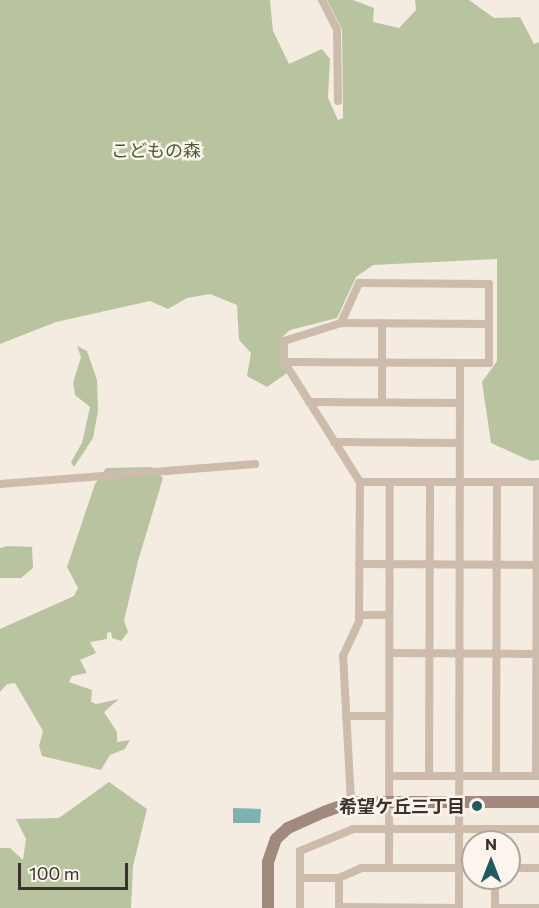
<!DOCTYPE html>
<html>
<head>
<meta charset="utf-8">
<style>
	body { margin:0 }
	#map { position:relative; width:539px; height:908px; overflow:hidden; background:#f4ebe1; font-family:Commissioner,"Noto Sans JP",sans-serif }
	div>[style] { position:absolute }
	.green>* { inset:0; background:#b8c4a0 }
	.water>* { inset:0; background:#7fb0b2 }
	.street>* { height:8px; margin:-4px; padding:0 4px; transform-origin:4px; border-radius:4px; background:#cdbbac }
	.secondary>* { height:12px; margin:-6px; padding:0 6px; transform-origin:6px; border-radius:6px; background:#a18a7d }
	.dots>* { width:16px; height:16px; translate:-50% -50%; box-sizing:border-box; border:3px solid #fbf5ee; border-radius:50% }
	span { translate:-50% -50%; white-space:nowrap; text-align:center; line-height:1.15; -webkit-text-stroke:5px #fbf5ee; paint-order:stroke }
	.park-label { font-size:18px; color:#4a5a2e }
	.poi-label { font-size:18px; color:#3b302b; font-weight:700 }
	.right { translate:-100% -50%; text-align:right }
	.north { position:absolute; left:461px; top:830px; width:60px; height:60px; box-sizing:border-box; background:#fbf5ee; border:2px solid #aea6a0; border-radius:50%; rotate:0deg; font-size:16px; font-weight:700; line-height:24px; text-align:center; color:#3b302b }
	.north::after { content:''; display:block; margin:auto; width:21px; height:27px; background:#1f5a5e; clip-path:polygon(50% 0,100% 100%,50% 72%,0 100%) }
	.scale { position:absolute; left:18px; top:863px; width:110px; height:27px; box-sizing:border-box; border:3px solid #3b302b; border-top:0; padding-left:8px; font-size:18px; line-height:21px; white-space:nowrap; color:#3b302b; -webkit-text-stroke:4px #fbf5ee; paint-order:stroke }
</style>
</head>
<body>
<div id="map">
	<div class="green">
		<div style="clip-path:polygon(0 0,270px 0,273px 31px,289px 64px,322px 49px,330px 59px,328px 98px,338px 120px,343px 118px,342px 29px,327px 0,353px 0,374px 8px,373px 22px,399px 28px,416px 10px,415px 0,469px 0,494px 18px,520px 17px,534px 44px,539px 42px,539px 460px,531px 461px,491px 443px,482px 382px,497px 361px,497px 259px,373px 265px,356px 277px,337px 318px,290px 330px,280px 339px,280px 363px,287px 373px,267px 387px,247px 376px,251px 353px,239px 340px,237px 305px,210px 294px,187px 298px,168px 309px,150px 301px,56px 322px,0 344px)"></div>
		<div style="clip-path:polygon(77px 346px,87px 351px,97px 380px,98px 411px,93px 438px,74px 467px,71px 462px,82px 443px,90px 407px,75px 395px,73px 383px,81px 357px)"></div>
		<div style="clip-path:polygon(152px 467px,163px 478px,138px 561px,124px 621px,128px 632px,121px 641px,112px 638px,111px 632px,107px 633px,107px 639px,90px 642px,96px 653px,80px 660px,87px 673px,72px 676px,69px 682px,92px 690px,91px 702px,96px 704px,119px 699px,104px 712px,117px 732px,117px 742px,130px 740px,125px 749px,110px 755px,101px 770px,42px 756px,39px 746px,43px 731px,15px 683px,7px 684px,0 692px,0 629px,74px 596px,78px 588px,67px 567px,95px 484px,106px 468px)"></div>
		<div style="clip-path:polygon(7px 546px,32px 547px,33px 568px,21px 578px,0 578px,0 548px)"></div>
		<div style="clip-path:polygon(109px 782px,147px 809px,133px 866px,131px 908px,0 908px,0 848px,10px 848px,23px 860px,26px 839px,16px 819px,59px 818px)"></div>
	</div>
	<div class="water">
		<div style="clip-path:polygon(233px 808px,261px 809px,260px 823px,233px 823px)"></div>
	</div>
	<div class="street">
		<div style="left:322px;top:0;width:33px;rotate:63deg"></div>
		<div style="left:337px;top:29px;width:72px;rotate:89.2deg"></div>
		<div style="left:341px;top:323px;width:148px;rotate:0.4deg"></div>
		<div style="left:284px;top:362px;width:176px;rotate:0.3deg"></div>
		<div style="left:309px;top:402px;width:150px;rotate:0.4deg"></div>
		<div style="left:382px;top:402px;width:79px;rotate:-90deg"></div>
		<div style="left:334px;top:442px;width:125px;rotate:0.5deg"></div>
		<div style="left:360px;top:482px;width:179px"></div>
		<div style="left:0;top:484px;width:256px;rotate:-4.5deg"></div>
		<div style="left:359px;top:564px;width:180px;rotate:0.3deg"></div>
		<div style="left:360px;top:615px;width:29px"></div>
		<div style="left:390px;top:653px;width:149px;rotate:0.4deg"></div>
		<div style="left:346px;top:716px;width:43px"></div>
		<div style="left:389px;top:776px;width:150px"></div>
		<div style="left:429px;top:776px;width:294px;rotate:-89.8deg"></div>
		<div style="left:496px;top:776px;width:294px;rotate:-89.8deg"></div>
		<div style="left:536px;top:776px;width:294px;rotate:-89.8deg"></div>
		<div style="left:351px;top:802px;width:146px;rotate:-93.1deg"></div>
		<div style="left:343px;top:656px;width:38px;rotate:-65deg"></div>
		<div style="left:359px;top:621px;width:139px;rotate:-89.6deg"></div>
		<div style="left:360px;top:482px;width:142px;rotate:-122.3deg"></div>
		<div style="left:284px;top:362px;width:21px;rotate:-90deg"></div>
		<div style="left:284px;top:341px;width:60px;rotate:-17.5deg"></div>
		<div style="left:341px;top:323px;width:44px;rotate:-65.8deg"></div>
		<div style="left:359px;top:283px;width:130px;rotate:0.4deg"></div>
		<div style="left:489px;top:284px;width:79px;rotate:90deg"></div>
		<div style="left:489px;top:363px;width:29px;rotate:180deg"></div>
		<div style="left:460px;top:363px;width:545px;rotate:90.11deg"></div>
		<div style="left:389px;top:868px;width:386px;rotate:-89.9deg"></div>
		<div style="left:509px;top:868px;width:30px"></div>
		<div style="left:300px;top:878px;width:39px"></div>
		<div style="left:339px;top:878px;width:24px;rotate:-24deg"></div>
		<div style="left:361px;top:868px;width:112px"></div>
		<div style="left:495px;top:878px;width:30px;rotate:90deg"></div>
		<div style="left:495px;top:908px;width:44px"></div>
		<div style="left:339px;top:907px;width:120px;rotate:0.5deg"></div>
		<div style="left:300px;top:908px;width:57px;rotate:-90deg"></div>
		<div style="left:300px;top:851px;width:57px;rotate:-22.5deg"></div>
		<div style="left:353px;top:829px;width:186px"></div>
		<div style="left:339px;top:908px;width:30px;rotate:-90deg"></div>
	</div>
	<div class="secondary">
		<div style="left:268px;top:908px;width:46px;rotate:-90deg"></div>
		<div style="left:268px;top:862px;width:24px;rotate:-71deg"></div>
		<div style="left:276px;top:839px;width:16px;rotate:-43deg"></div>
		<div style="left:288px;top:828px;width:39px;rotate:-24deg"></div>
		<div style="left:324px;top:812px;width:29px;rotate:-20deg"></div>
		<div style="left:351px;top:802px;width:188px"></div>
	</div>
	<div class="dots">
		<div style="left:477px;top:806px;background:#1f5a5e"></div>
	</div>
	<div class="park-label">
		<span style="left:156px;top:150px">こどもの森</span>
	</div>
	<div class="poi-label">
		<span class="right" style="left:465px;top:806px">希望ケ丘三丁目</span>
	</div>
	<div class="north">N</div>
	<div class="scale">100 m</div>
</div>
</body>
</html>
